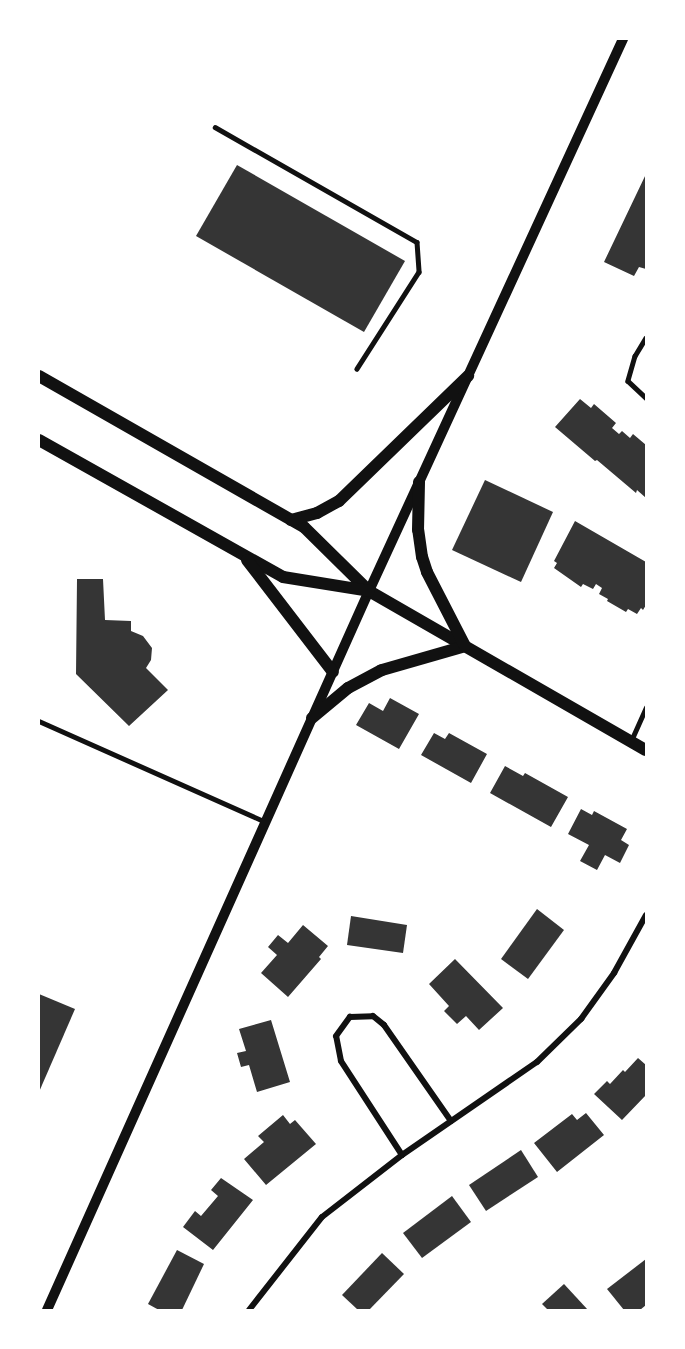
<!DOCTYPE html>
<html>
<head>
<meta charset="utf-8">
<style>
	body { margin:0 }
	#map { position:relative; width:685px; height:1349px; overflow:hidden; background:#fff; font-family:"Zilla Slab",serif }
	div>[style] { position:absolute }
	.building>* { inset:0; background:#353535 }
	.service>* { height:4.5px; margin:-2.25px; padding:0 2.25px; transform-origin:2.25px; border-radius:2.25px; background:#111 }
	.minor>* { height:6px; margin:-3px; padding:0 3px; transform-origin:3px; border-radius:3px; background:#111 }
	.tertiary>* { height:10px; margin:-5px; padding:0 5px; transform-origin:5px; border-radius:5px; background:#111 }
	.secondary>* { height:12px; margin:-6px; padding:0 6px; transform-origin:6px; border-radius:6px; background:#111 }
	span { translate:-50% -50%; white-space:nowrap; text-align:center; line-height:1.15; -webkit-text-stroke:6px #fff; paint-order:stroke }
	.frame { position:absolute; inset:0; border:40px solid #fff; pointer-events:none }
</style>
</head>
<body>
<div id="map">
	<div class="building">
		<div style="clip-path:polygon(237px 165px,405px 261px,364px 332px,196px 236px)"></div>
		<div style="clip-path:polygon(646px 174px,646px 269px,639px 267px,634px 276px,604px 262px)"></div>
		<div style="clip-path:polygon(580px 399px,591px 408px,594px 404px,616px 423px,612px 428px,619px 434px,622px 431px,630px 438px,633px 434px,646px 445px,646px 498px,637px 490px,636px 493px,597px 460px,595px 461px,555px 427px)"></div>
		<div style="clip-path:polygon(485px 480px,553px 512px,521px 582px,452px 550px)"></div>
		<div style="clip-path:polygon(575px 521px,646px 562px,646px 605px,643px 610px,641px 608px,637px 614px,628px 609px,626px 612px,607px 601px,608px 599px,599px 594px,602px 588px,596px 584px,593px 589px,583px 584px,581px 587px,554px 568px,557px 563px,554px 561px)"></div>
		<div style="clip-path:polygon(77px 579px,103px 579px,105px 620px,131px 621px,131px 631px,143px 636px,152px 648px,151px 660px,146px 668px,168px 690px,129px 726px,76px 674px)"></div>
		<div style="clip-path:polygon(390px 698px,419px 714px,399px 749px,356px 725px,369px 703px,383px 711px)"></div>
		<div style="clip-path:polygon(434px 733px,445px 739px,449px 733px,487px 754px,471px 783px,421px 755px)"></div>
		<div style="clip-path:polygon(505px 766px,523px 776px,525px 773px,568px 797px,551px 827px,490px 793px)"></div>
		<div style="clip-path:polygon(581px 809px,592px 815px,594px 811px,627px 829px,621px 840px,629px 845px,620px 863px,605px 855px,597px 870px,580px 861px,589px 845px,568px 834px)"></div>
		<div style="clip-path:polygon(537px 909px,564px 930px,528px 979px,501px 959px)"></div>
		<div style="clip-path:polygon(351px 916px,407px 925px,403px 953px,347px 945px)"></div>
		<div style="clip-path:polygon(303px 925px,328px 946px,319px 957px,321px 959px,288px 997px,261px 973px,277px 955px,268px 947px,278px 935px,288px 943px)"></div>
		<div style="clip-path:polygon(455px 959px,503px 1008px,479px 1030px,466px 1016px,457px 1024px,444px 1011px,449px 1006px,429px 984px)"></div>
		<div style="clip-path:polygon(39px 994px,75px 1009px,39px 1092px)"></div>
		<div style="clip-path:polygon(271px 1020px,290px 1082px,257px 1092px,249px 1065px,241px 1067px,237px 1053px,246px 1051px,239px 1029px)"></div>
		<div style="clip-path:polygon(638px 1058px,646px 1065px,646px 1095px,622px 1120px,594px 1094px,607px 1081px,610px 1084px,623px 1070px,625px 1072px)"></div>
		<div style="clip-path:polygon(586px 1113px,604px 1135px,557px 1172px,534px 1143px,572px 1114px,577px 1120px)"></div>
		<div style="clip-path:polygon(283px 1115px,290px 1124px,295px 1120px,316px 1144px,266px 1185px,244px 1159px,264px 1142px,258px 1136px)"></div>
		<div style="clip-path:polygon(521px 1150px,538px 1177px,486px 1211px,469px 1185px)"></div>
		<div style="clip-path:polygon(221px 1178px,253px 1200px,213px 1250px,183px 1227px,195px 1211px,201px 1216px,218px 1196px,211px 1190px)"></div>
		<div style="clip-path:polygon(452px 1196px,471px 1222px,422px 1258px,403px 1233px)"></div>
		<div style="clip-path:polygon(177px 1250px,204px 1264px,182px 1310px,159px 1310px,148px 1304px)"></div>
		<div style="clip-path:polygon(382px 1253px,404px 1274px,369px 1310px,358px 1310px,342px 1295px)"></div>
		<div style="clip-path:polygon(646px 1259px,646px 1305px,640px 1310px,624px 1310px,607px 1289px)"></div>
		<div style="clip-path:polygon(564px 1284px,588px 1310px,548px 1310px,542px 1304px)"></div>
	</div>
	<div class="service">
		<div style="left:215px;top:127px;width:232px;rotate:29.7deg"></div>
		<div style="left:417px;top:242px;width:30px;rotate:86deg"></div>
		<div style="left:419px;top:272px;width:115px;rotate:122.6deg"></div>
		<div style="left:646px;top:338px;width:21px;rotate:121deg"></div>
		<div style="left:635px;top:356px;width:26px;rotate:106deg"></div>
		<div style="left:628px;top:381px;width:25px;rotate:43deg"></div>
		<div style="left:39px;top:721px;width:246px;rotate:24deg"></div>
		<div style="left:631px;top:741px;width:36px;rotate:-66deg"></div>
	</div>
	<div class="minor">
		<div style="left:402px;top:1155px;width:112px;rotate:-123deg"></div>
		<div style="left:341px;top:1061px;width:25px;rotate:-101deg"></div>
		<div style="left:336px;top:1036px;width:24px;rotate:-54deg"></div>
		<div style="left:350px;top:1017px;width:23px;rotate:-2deg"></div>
		<div style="left:373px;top:1016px;width:14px;rotate:39deg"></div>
		<div style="left:384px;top:1025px;width:117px;rotate:55.1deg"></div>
		<div style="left:249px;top:1310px;width:118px;rotate:-51.9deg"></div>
		<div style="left:322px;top:1217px;width:101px;rotate:-37.8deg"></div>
		<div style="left:402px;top:1155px;width:164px;rotate:-34.6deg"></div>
		<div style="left:537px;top:1062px;width:62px;rotate:-44.3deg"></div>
		<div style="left:581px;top:1019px;width:57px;rotate:-54.3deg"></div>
		<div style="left:614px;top:973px;width:66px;rotate:-61.1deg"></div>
	</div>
	<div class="tertiary">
		<div style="left:47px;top:1310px;width:788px;rotate:-65.88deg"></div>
		<div style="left:369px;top:591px;width:608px;rotate:-65.29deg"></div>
	</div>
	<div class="secondary">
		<div style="left:39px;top:376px;width:305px;rotate:29.7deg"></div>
		<div style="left:304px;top:527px;width:91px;rotate:44.6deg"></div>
		<div style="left:369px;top:591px;width:319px;rotate:29.9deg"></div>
		<div style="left:39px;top:440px;width:280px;rotate:29.3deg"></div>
		<div style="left:283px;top:577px;width:87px;rotate:9.2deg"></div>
		<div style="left:291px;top:520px;width:27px;rotate:-15deg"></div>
		<div style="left:317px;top:513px;width:25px;rotate:-29deg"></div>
		<div style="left:339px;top:501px;width:180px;rotate:-44.1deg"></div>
		<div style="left:247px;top:560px;width:141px;rotate:52.5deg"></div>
		<div style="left:312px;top:718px;width:47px;rotate:-39.8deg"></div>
		<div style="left:348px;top:688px;width:38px;rotate:-28deg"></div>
		<div style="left:382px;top:670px;width:86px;rotate:-16.1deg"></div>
		<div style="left:465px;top:646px;width:83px;rotate:-117.2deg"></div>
		<div style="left:427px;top:572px;width:16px;rotate:-108deg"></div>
		<div style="left:422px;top:557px;width:27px;rotate:-98deg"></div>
		<div style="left:418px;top:530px;width:48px;rotate:-88.8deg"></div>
	</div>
	<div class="frame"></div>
</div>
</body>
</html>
